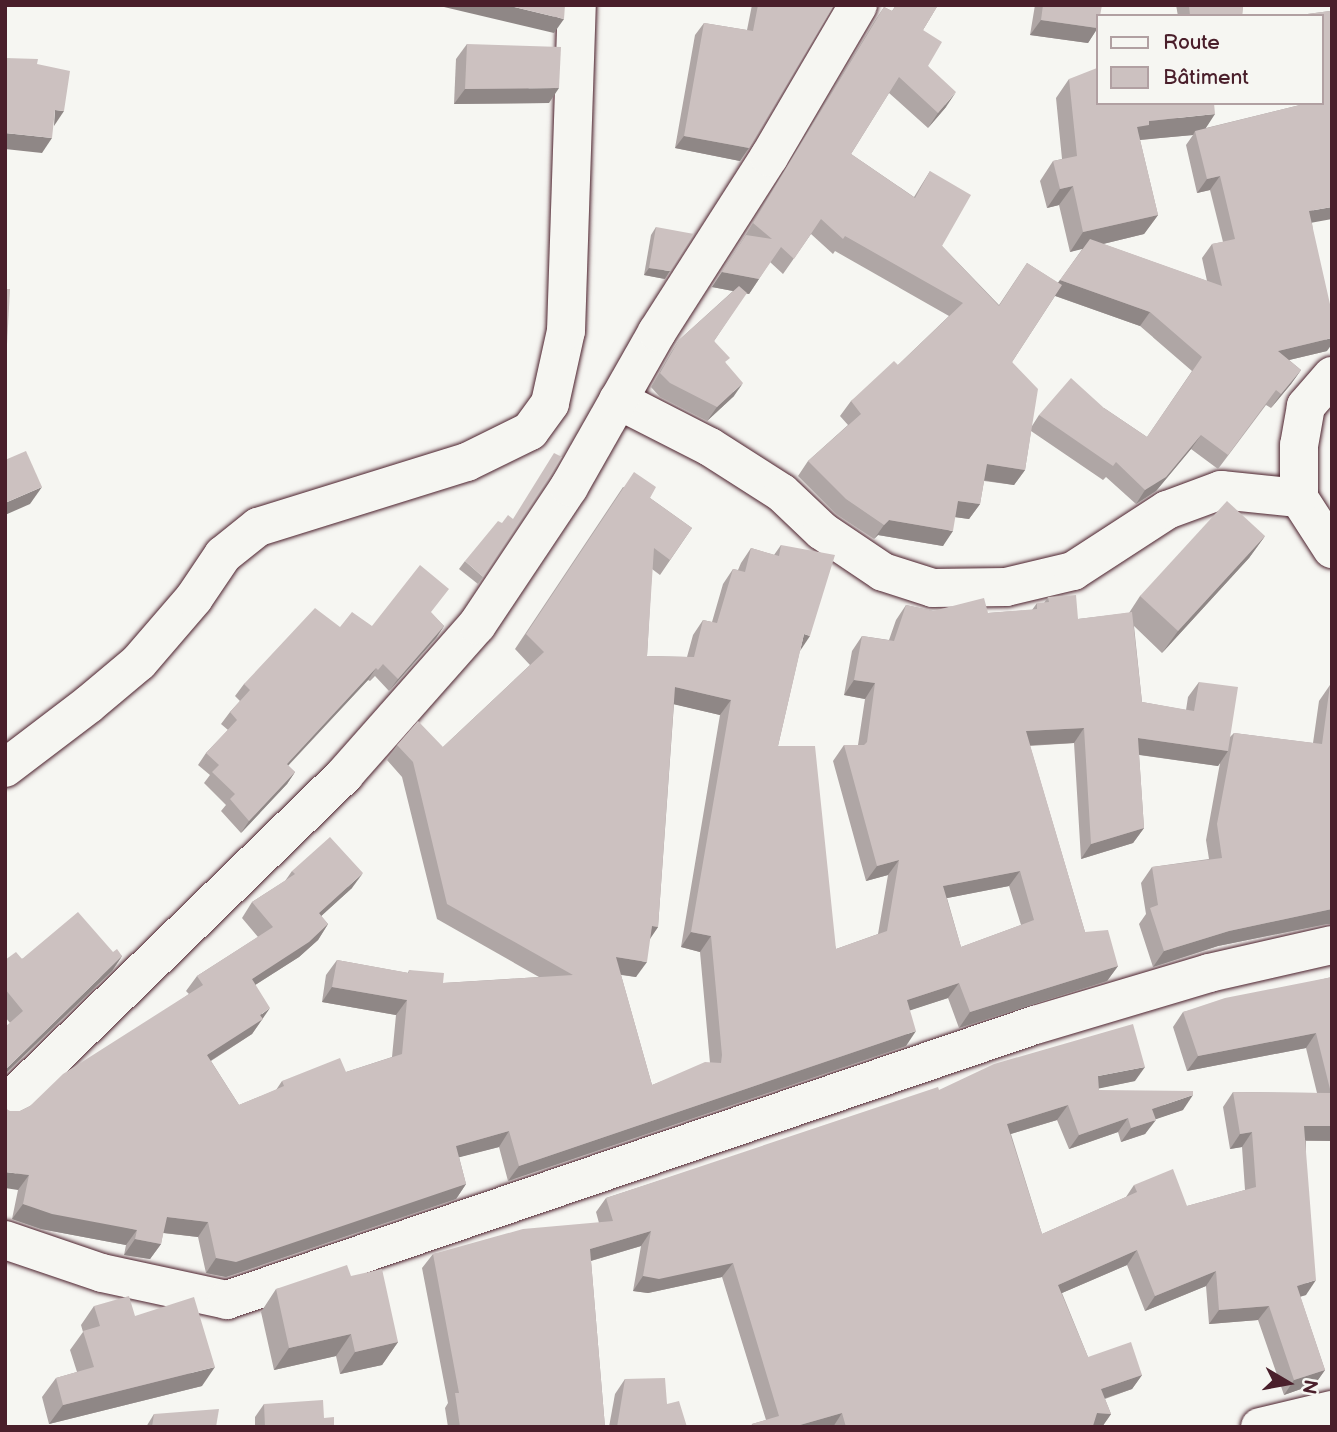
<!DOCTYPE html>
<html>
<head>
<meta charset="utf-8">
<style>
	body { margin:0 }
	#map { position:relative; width:1337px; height:1432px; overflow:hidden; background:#f6f6f2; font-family:"Balsamiq Sans",sans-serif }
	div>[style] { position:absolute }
	.roads { filter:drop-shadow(0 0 2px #4a1f2b) drop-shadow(0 0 2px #4a1f2b) }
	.minor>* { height:38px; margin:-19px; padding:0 19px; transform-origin:19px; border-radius:19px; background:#f6f6f2 }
	.wall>* { inset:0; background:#afa6a5 }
	.shaded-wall>* { inset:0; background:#8f8786 }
	.building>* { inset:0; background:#ccc1c0 }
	span { translate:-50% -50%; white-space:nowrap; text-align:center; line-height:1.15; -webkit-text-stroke:6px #f6f6f2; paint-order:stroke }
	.frame { position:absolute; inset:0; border:7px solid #4a1f2b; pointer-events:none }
	.legend { position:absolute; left:1096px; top:14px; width:228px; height:91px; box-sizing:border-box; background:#f6f6f2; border:2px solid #b1a0a2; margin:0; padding:9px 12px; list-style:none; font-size:21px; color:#4a1f2b }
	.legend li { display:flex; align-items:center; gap:14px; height:35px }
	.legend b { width:35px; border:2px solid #b1a0a2 }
	.north { position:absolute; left:1253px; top:1348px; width:70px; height:70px; -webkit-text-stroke:5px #f6f6f2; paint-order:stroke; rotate:100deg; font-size:19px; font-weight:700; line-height:28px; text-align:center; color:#4a1f2b }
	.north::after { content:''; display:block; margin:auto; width:24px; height:32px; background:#4a1f2b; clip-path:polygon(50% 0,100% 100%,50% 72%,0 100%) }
</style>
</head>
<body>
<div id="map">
	<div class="roads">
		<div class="minor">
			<div style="left:1332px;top:376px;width:40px;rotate:131deg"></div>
			<div style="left:1306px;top:406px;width:40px;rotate:100deg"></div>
			<div style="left:1299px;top:445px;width:53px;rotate:90deg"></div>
			<div style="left:1299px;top:498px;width:61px;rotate:57.1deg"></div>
			<div style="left:618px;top:400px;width:103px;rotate:27.1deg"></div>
			<div style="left:710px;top:447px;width:85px;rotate:32.6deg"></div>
			<div style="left:782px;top:493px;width:55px;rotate:43.5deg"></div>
			<div style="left:822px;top:531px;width:73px;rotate:33.9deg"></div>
			<div style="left:883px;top:572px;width:52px;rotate:17.7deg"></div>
			<div style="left:933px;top:588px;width:73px;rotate:-0.8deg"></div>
			<div style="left:1006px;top:587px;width:69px;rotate:-13.4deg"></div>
			<div style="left:1073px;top:571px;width:112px;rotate:-33deg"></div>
			<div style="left:1167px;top:510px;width:58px;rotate:-20.3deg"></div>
			<div style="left:1221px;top:490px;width:78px;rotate:5.9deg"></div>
			<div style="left:5px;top:768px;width:106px;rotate:-37.3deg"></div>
			<div style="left:89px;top:704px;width:65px;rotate:-40deg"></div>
			<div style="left:139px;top:662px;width:84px;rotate:-49.3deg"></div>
			<div style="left:194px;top:598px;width:52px;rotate:-56deg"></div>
			<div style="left:223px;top:555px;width:45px;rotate:-38.7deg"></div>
			<div style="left:258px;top:527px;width:219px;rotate:-17.3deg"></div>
			<div style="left:467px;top:462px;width:70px;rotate:-26.2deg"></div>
			<div style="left:530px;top:431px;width:34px;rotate:-54deg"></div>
			<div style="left:550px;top:403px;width:74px;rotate:-77.5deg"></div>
			<div style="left:566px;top:331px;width:326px;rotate:-88.1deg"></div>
			<div style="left:5px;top:1105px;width:475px;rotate:-44.2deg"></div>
			<div style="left:345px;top:774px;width:199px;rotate:-48.5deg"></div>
			<div style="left:477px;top:625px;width:166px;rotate:-56.3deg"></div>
			<div style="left:569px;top:487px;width:178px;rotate:-60.4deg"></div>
			<div style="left:657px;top:332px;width:208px;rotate:-57.4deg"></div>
			<div style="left:769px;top:157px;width:176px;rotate:-59.6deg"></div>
			<div style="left:5px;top:1240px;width:102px;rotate:18.8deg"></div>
			<div style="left:102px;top:1273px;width:128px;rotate:12.2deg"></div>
			<div style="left:227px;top:1300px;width:854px;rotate:-18.8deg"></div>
			<div style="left:1035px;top:1025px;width:182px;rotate:-16.6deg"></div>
			<div style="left:1209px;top:973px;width:126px;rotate:-12.8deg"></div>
			<div style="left:1260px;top:1427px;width:74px;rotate:-13.3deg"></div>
		</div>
	</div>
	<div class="wall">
		<div style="clip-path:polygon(752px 5px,834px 5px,740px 161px,675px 148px,695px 35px,704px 23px,747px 30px)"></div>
		<div style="clip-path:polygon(evenodd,896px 5px,938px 5px,923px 30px,928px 66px,946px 107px,928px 128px,889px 93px,851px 154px,914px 197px,930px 171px,942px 246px,999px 305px,1027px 263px,1058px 283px,1083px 248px,1070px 252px,1059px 205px,1047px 208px,1040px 181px,1053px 161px,1062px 159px,1056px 98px,1069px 79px,1206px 128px,1300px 105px,1300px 103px,1321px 103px,1321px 16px,1299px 16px,1300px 15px,1330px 11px,1312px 223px,1327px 351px,1289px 360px,1301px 370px,1291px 384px,1271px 408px,1266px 405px,1218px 469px,1191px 449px,1156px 491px,1136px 504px,1106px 477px,1103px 480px,1031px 431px,1025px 470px,1014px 485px,984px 481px,980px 504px,969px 519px,955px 517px,943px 546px,878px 535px,874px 539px,836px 514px,798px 476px,808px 461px,848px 425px,840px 416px,851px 401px,898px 365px,949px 316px,835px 251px,833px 254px,811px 234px,783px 274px,770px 262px,749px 294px,746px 293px,714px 341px,726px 364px,734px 396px,707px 421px,660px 397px,651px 387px,670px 354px,679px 340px,733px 291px,712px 287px,743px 239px,874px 22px,884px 7px,892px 11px,896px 5px,1193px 135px,1186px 145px,1197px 193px,1210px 190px,1223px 242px,1212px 244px,1202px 258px,1207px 281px,1103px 244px,1144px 234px,1158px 215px,1140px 140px,1193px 135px,896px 5px,1055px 296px,1140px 326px,1192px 371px,1147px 437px,1104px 408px,1039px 415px,1032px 426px,1012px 362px,1055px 296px)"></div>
		<div style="clip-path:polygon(1035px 5px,1102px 5px,1097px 16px,1097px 29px,1088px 43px,1030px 35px)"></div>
		<div style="clip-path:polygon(1176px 5px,1243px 5px,1242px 16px,1178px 16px)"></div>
		<div style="clip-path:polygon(467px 44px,549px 103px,454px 104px,456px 59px)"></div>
		<div style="clip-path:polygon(656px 227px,665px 279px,644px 275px,651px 235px)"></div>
		<div style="clip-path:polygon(evenodd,623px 487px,650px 498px,692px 528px,660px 575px,652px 569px,647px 656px,687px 657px,693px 635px,703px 620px,712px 622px,723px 584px,733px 569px,738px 570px,741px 563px,751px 548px,774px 555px,781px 545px,800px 650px,778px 746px,836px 949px,878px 934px,888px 875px,866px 881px,833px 761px,844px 745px,858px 745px,865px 699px,844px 695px,852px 651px,862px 636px,889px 640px,896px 620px,906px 605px,933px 611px,988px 613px,1032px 610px,1037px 603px,1044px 603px,1048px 597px,1078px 619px,1129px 613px,1140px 596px,1265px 536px,1249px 558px,1162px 653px,1134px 626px,1142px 702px,1186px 710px,1188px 697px,1199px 682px,1230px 737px,1234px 733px,1313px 743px,1319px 701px,1330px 685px,1332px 685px,1332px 924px,1327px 924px,1218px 946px,1153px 967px,1139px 924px,1146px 914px,1141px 883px,1152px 867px,1209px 859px,1206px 840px,1220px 763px,1218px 766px,1139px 755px,1144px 828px,1133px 843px,1081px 859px,1074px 743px,1030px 746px,1085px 932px,1118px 966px,1107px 981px,959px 1028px,948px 998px,910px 1010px,906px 1046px,508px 1181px,499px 1147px,459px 1157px,466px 1184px,456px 1199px,226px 1277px,206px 1273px,198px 1237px,163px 1233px,161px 1244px,150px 1259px,124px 1255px,126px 1245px,41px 1229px,12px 1219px,18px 1190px,10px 1111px,20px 1111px,30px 1106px,189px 994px,186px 991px,197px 976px,258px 937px,242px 918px,252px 902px,285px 881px,292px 871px,352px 888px,321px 916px,328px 924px,318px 940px,299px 957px,255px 985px,263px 1018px,252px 1034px,211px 1061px,239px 1105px,276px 1090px,282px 1081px,346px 1072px,392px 1057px,396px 1015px,322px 1002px,326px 975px,337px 960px,408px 973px,409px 970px,443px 983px,539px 977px,437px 919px,402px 777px,387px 760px,397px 745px,443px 747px,530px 665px,515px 649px,623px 487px,674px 704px,720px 715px,681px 947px,700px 952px,710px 1063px,652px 1085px,621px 975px,636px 977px,650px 938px,658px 927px,674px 704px,623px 487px,1009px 886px,1021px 925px,961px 947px,947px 898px,1009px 886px)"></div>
		<div style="clip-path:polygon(465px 561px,483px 577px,478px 584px,459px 569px)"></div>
		<div style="clip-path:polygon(431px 613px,444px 626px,436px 638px,389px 691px,375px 676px,370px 681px,368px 680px,288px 766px,295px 772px,287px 784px,241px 833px,221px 811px,226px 805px,204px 783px,210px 775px,198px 765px,206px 753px,228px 730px,221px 724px,230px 712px,240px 701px,235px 696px,244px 684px,340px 627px,372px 626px)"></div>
		<div style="clip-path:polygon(113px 952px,122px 956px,112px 971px,10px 1023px,5px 1017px,5px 960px)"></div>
		<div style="clip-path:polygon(1332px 977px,1332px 1141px,1306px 1141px,1306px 1295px,1300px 1296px,1325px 1370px,1315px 1384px,1284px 1395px,1258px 1320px,1209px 1324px,1206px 1286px,1145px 1311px,1127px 1265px,1062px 1293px,1088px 1357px,1142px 1375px,1132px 1389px,1105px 1399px,1111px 1414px,1102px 1427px,751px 1427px,752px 1424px,766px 1420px,722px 1277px,648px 1293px,633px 1291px,641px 1246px,591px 1261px,605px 1427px,448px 1427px,445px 1408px,448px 1403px,422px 1268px,433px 1254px,599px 1223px,596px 1212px,606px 1198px,939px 1090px,1135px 1081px,1099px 1088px,1099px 1090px,1183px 1110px,1155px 1119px,1145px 1134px,1121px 1142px,1118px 1132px,1069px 1149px,1057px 1120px,1011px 1134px,1042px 1234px,1126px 1197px,1134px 1185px,1187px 1206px,1245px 1190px,1242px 1147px,1230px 1149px,1223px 1107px,1233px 1092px,1317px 1093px,1306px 1048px,1187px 1071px,1173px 1027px,1183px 1012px)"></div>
		<div style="clip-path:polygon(351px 1276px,398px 1342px,382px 1365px,340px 1374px,336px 1356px,274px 1370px,261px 1312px,276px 1289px)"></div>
		<div style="clip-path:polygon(94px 1306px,135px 1316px,202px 1386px,49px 1424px,42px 1397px,56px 1378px,77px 1372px,70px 1350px,83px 1332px,81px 1325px)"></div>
		<div style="clip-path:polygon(625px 1379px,667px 1404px,687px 1427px,609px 1427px,615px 1394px)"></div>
		<div style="clip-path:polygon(264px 1404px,324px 1418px,334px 1427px,255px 1427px,255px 1417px)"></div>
		<div style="clip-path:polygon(154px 1414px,216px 1427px,146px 1427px)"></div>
	</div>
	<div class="shaded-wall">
		<div style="clip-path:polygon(445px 5px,506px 5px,564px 19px,554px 33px,444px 7px)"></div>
		<div style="clip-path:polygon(1041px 20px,1097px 28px,1097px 29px,1088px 43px,1030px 35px)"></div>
		<div style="clip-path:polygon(559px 88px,549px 103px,454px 104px,465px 89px)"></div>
		<div style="clip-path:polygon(956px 92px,946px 107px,928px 128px,938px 113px)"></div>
		<div style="clip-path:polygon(55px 110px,64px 111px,54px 126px)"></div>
		<div style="clip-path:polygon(1215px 114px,1202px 134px,1195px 131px,1193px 135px,1139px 140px,1137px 127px,1149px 121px)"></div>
		<div style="clip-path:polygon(5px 133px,52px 138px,42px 153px,5px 149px)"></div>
		<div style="clip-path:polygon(684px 136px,749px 148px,740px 161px,675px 148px)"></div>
		<div style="clip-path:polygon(1220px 176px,1210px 190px,1197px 193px,1207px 179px)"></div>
		<div style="clip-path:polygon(1073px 186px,1059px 205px,1047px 208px,1060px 189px)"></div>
		<div style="clip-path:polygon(1332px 207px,1332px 219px,1299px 225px,1309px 211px)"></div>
		<div style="clip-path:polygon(1158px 215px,1144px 234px,1070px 252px,1083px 232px)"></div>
		<div style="clip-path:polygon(649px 268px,670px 271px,665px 279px,644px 275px)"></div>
		<div style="clip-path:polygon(722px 272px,759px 279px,749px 294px,712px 287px)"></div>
		<div style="clip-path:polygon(1060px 280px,1150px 312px,1140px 326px,1050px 294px)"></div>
		<div style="clip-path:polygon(1332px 338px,1332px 344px,1327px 351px,1268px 365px,1278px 351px)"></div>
		<div style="clip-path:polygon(1301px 370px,1291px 384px,1271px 408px,1281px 394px)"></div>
		<div style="clip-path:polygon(743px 383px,734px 396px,707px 421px,717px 407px)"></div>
		<div style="clip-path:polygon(1201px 435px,1191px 449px,1156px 491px,1136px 504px,1145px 490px)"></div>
		<div style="clip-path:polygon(987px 464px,1025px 470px,1014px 485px,976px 479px)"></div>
		<div style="clip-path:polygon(42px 487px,30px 504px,5px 515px,5px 503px)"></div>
		<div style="clip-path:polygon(958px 501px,980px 504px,969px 519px,947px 516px)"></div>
		<div style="clip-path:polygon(889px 520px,953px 531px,943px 546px,878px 535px,874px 539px,884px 525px)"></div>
		<div style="clip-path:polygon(1265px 536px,1249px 558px,1162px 653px,1178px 631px)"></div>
		<div style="clip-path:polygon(444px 626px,436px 638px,389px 691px,398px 679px)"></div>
		<div style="clip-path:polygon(804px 634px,810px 636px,800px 651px)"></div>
		<div style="clip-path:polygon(376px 668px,368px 680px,278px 776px,287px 764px)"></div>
		<div style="clip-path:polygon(854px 680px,875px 683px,865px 699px,844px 695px)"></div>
		<div style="clip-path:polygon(675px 687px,731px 700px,720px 715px,664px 702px)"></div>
		<div style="clip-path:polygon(1084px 728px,1074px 743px,1015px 746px,1026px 731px)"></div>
		<div style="clip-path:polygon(1138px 738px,1228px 751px,1218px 766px,1127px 753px)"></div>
		<div style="clip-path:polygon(295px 772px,287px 784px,241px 833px,249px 821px)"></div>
		<div style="clip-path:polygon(1144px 828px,1133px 843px,1081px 859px,1091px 844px)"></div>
		<div style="clip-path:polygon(899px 860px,888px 875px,866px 881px,877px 866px)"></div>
		<div style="clip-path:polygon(1020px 871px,1009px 886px,932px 901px,943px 886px)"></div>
		<div style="clip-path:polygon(363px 873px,352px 888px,308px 928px,319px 913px)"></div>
		<div style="clip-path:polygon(1332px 909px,1332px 924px,1327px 924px,1218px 946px,1153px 967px,1164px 951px,1229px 931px)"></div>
		<div style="clip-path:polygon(328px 924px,318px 940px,299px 957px,241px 994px,252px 979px)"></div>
		<div style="clip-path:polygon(652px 926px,658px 927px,648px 942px)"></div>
		<div style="clip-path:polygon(691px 932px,711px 936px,700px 952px,681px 947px)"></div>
		<div style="clip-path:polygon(122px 956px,112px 971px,5px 1074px,5px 1070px)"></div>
		<div style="clip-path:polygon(616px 957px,647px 962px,636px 977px,605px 972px)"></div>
		<div style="clip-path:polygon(1118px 966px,1107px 981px,959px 1028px,970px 1012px)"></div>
		<div style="clip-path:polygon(959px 983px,948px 998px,896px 1015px,907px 1000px)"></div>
		<div style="clip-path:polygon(332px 987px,407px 1000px,396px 1015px,322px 1002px)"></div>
		<div style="clip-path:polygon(270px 1008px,252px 1034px,196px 1070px,207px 1055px)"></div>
		<div style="clip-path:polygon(916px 1031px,906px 1046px,508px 1181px,519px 1166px)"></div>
		<div style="clip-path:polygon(1316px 1033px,1306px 1048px,1187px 1071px,1198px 1056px)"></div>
		<div style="clip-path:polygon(1145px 1067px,1135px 1081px,1087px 1091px,1098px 1076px)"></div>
		<div style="clip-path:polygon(1193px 1095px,1183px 1110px,1142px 1124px,1152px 1109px)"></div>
		<div style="clip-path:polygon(1068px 1105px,1057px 1120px,997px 1138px,1007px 1124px)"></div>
		<div style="clip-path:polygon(1128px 1118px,1118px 1132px,1069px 1149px,1079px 1135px)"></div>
		<div style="clip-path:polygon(1156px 1120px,1145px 1134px,1121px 1142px,1131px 1128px)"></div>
		<div style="clip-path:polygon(1304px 1126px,1332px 1126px,1332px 1141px,1294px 1140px)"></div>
		<div style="clip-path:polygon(509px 1131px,499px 1147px,445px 1161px,456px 1146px)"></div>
		<div style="clip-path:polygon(1252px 1132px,1242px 1147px,1230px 1149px,1240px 1134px)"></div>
		<div style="clip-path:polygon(5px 1172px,29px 1175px,18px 1190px,5px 1188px)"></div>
		<div style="clip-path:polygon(466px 1184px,456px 1199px,226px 1277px,206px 1273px,216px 1258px)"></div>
		<div style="clip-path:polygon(23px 1204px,137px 1230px,126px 1245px,41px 1229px,12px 1219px)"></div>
		<div style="clip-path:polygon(167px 1217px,208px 1222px,198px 1237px,156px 1232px)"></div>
		<div style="clip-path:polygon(651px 1231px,641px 1246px,580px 1264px,590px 1249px)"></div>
		<div style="clip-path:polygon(135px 1239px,161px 1244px,150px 1259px,124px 1255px)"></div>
		<div style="clip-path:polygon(1137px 1250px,1127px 1265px,1048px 1299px,1058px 1285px)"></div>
		<div style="clip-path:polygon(733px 1263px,722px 1277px,648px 1293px,633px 1291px,643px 1276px)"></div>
		<div style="clip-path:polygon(1216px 1271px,1206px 1286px,1145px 1311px,1155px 1296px)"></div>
		<div style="clip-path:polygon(1316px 1280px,1306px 1295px,1287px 1301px,1297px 1286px)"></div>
		<div style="clip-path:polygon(1269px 1306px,1258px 1320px,1209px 1324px,1219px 1310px)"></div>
		<div style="clip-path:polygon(351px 1334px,336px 1356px,274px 1370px,289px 1348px)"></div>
		<div style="clip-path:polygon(398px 1342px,382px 1365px,340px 1374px,355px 1352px)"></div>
		<div style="clip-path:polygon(215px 1367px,202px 1386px,49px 1424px,63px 1405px)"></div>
		<div style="clip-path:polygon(1325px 1370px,1315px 1384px,1284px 1395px,1294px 1380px)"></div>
		<div style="clip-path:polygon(1142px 1375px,1132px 1389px,1091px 1403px,1101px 1389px)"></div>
		<div style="clip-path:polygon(842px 1413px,833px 1427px,793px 1427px)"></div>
		<div style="clip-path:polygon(1097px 1413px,1111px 1414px,1102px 1427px,1087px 1427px)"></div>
	</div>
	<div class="building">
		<div style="clip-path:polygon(506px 5px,565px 5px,564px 19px)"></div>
		<div style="clip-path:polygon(758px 5px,834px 5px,749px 148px,684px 136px,704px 23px,753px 31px)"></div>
		<div style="clip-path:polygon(897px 5px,938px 5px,923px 30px,942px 42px,928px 66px,956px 92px,938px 113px,899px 77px,851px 154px,915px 198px,930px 171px,971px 195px,942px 246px,999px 306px,1027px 263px,1062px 285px,1012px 362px,1038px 389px,1025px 470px,987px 464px,980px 504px,958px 501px,953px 531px,889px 520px,884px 525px,846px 499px,808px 461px,861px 414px,851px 401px,894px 361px,898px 365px,963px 303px,845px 236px,843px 239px,821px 219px,794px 259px,781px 247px,759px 279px,722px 272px,746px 235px,772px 239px,753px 223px,884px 7px,892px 11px)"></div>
		<div style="clip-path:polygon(1043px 5px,1102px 5px,1100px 16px,1097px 16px,1097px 28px,1041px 20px)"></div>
		<div style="clip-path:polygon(1189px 5px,1243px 5px,1242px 16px,1190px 16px)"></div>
		<div style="clip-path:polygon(1330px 11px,1332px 21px,1332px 207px,1309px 211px,1332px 313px,1332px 338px,1278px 351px,1301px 370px,1281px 394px,1276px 390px,1228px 455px,1201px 435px,1166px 477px,1145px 490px,1116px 462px,1113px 466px,1039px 415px,1071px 378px,1104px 408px,1147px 437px,1202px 357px,1150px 312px,1060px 280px,1090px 239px,1222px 286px,1212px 244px,1235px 239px,1220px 176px,1207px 179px,1195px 131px,1308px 103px,1321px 103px,1321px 16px,1300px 16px,1300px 15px)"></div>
		<div style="clip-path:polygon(467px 44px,561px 47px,559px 88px,465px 89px)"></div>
		<div style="clip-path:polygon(5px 58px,38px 59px,37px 64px,70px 71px,64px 111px,55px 110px,52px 138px,5px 133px)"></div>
		<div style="clip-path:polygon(1097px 68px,1097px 103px,1214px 103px,1215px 114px,1149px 121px,1149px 125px,1137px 127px,1158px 215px,1083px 232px,1073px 186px,1060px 189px,1053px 161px,1077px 156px,1069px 79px)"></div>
		<div style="clip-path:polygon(656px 227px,694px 234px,670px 271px,649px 268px)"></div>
		<div style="clip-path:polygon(739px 286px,747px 293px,714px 341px,730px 358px,725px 362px,743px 383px,717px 407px,670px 383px,660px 373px,679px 340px)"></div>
		<div style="clip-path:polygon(5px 289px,10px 289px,6px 363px,5px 363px)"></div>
		<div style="clip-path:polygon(26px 451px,42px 487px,5px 503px,5px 460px)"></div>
		<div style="clip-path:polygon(554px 453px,562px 457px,483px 577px,465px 561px,498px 521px,502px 523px,508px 515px,513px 519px)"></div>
		<div style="clip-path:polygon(evenodd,634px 472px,656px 487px,650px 498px,692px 528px,670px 560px,654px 548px,647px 656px,694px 657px,703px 620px,717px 623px,733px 569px,745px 572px,751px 548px,779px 556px,781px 545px,835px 555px,810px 636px,804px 634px,778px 746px,815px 746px,836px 949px,887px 931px,899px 860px,877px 866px,844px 745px,864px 745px,867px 742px,875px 683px,854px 680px,862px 636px,894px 641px,906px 605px,933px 611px,984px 598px,988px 613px,1037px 609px,1037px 603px,1049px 602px,1048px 597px,1076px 595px,1078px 619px,1132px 612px,1142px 702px,1194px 711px,1199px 682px,1238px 687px,1228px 751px,1138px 738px,1144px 828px,1091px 844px,1084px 728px,1026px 731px,1085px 932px,1108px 930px,1118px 966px,970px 1012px,959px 983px,907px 1000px,916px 1031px,519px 1166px,509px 1131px,456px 1146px,466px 1184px,236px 1262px,216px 1258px,208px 1222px,167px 1217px,161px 1244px,135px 1239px,137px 1230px,52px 1214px,23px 1204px,29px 1175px,5px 1172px,5px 1108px,10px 1111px,20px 1111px,30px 1106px,63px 1074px,203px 985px,197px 976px,273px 927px,252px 902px,295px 874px,292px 871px,330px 837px,363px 873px,319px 913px,328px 924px,309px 942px,252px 979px,270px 1008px,260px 1015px,263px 1019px,207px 1055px,239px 1105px,284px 1086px,282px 1081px,340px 1058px,346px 1072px,402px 1054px,407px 1000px,332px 987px,337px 960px,409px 973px,409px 970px,444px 973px,443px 983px,573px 975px,447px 904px,413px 762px,397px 745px,418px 721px,443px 747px,544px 652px,526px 634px,634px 472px,675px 687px,731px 700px,691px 932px,711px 936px,722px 1055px,721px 1063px,705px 1062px,652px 1085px,616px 957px,647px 962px,652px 926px,658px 927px,675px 687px,634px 472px,1020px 871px,1034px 920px,961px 947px,943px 886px,1020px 871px)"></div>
		<div style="clip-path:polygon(1227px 501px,1265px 536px,1178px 631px,1140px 596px)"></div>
		<div style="clip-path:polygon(420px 565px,449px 589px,431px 612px,444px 626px,398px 679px,383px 664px,378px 670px,376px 668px,287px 764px,295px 772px,249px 821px,230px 799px,235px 794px,212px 772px,219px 765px,206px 753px,237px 720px,230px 712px,250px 690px,244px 684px,315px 608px,340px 627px,352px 612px,372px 626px)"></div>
		<div style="clip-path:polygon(1330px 685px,1332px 685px,1332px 909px,1229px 931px,1164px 951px,1150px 908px,1158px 905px,1152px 867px,1222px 858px,1217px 824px,1234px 733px,1322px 744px)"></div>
		<div style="clip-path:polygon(78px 912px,113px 952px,117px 949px,122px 956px,5px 1070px,5px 1027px,23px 1011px,5px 989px,5px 960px,16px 952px,22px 959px)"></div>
		<div style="clip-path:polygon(1332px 977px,1332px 1126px,1304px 1126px,1316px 1280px,1297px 1286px,1325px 1370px,1294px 1380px,1269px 1306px,1219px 1310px,1216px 1271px,1155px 1296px,1137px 1250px,1058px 1285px,1088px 1357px,1131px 1342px,1142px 1375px,1101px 1389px,1111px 1414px,1097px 1413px,1093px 1426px,1091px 1427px,856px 1427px,856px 1425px,846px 1427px,842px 1413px,793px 1427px,753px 1427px,752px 1424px,779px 1416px,733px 1263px,659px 1279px,643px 1276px,651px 1231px,590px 1249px,605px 1427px,460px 1427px,455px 1393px,459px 1393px,433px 1254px,523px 1229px,613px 1221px,606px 1198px,938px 1087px,939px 1090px,994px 1064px,1133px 1024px,1145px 1067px,1098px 1076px,1099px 1090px,1193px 1091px,1193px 1095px,1152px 1109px,1156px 1120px,1131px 1128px,1128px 1118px,1079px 1135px,1068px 1105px,1007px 1124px,1042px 1234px,1137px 1192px,1134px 1185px,1173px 1169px,1187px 1206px,1256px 1187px,1252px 1132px,1240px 1134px,1233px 1092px,1331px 1093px,1316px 1033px,1198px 1056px,1183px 1012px,1225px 998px)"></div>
		<div style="clip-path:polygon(347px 1265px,351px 1276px,382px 1269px,398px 1342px,355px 1352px,351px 1334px,289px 1348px,276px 1289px)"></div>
		<div style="clip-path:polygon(129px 1296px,135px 1316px,194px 1297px,215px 1367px,63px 1405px,56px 1378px,94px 1367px,83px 1331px,100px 1326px,94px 1306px)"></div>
		<div style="clip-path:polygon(665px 1378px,667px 1404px,679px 1401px,687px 1427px,617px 1427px,625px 1379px)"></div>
		<div style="clip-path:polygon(323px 1400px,324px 1418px,334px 1417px,334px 1427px,265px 1427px,264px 1404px)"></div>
		<div style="clip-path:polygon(219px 1409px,216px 1427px,152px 1427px,154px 1414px)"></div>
	</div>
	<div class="frame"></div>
	<ul class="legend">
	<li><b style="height:9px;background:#f6f6f2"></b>Route</li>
	<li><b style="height:19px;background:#ccc1c0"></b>Bâtiment</li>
	</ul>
	<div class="north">N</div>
</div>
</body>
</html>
